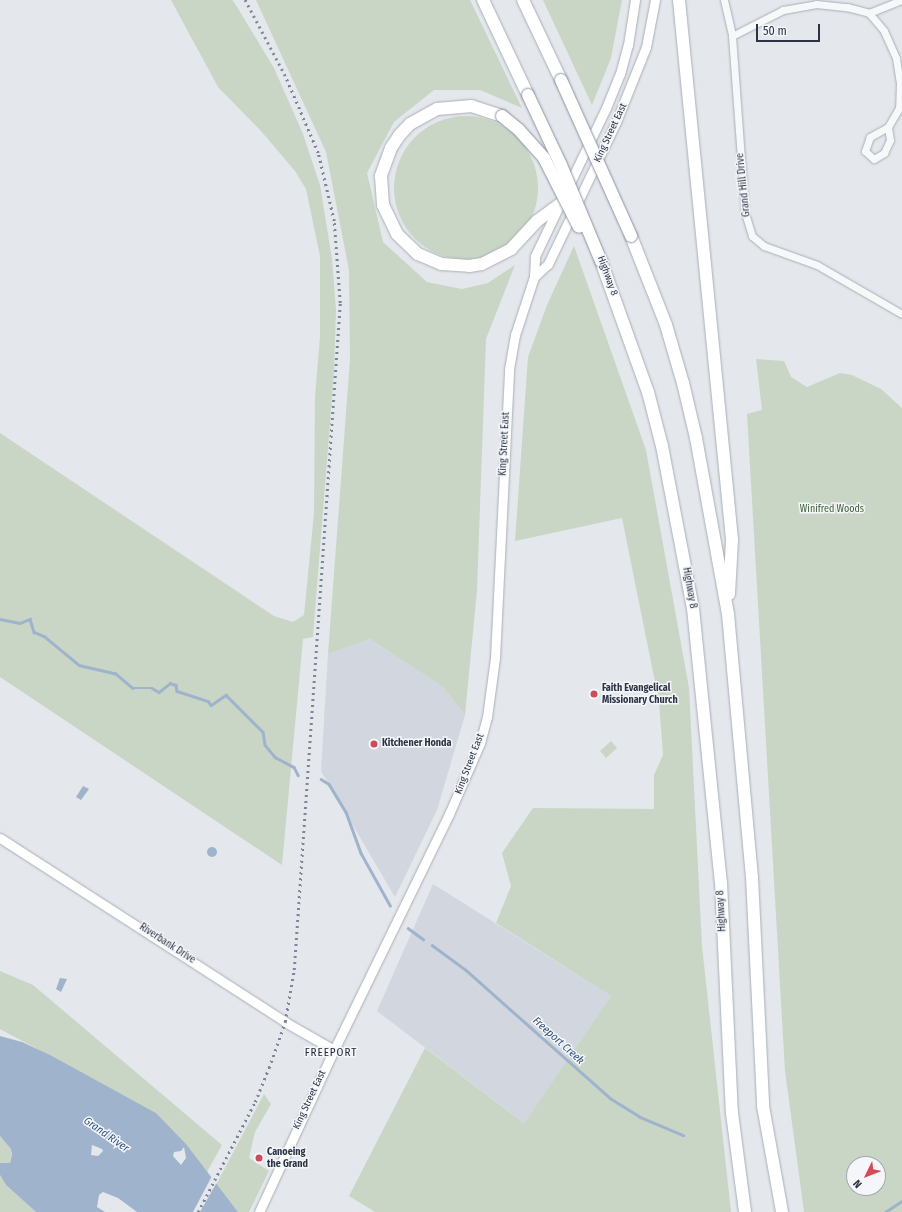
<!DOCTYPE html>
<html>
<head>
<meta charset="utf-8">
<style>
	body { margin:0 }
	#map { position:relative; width:902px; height:1212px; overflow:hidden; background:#e4e7ec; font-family:"Fira Sans Condensed",sans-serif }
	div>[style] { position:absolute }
	.built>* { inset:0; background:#d2d6de }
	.green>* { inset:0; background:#c9d6c5 }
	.round { border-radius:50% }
	.water>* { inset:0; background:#9fb4cc }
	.pier>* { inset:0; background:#e4e7ec }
	.stream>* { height:2.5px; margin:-1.25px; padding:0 1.25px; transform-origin:1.25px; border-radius:1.25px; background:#9fb4cc }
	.roads { filter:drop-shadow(0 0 1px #a9aeb7) drop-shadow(0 0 1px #a9aeb7) }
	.street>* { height:7px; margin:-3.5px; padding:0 3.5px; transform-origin:3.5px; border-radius:3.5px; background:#f7f8fa }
	.secondary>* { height:9px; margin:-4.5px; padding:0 4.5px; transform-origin:4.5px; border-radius:4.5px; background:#fff }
	.highway>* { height:12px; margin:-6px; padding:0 6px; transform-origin:6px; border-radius:6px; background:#fff }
	.rail>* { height:2.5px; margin-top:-1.25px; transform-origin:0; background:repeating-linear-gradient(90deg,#7d8696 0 2px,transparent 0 6px) }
	.bridges { filter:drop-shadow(0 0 1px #8b94a3) drop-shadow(0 0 1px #8b94a3) }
	.highway-bridge>* { height:12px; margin:-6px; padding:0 6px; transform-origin:6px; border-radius:6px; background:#fff }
	.dots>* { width:11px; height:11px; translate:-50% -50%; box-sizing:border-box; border:2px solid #f4f6f9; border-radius:50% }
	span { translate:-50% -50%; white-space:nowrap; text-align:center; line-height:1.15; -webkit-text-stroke:3px #f4f6f9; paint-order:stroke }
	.street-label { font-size:10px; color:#2b3445 }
	.park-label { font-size:10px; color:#3f6138 }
	.poi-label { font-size:10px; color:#2b3445; font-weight:700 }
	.left { translate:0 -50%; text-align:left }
	.water-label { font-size:11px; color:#34527a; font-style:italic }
	.neighbourhood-label { font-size:11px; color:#1d2536; letter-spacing:1px }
	.north { position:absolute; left:846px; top:1156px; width:40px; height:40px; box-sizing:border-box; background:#f4f6f9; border:1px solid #a4a8b1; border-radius:50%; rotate:227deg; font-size:11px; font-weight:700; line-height:16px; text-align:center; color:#2b3445 }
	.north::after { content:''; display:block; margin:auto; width:14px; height:18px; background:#d1495b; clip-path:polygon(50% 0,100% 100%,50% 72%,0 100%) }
	.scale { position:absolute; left:756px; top:24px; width:64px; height:18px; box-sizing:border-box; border:2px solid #2b3445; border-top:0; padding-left:5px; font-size:12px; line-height:14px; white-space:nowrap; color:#2b3445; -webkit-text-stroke:3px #f4f6f9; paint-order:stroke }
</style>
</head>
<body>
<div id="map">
	<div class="built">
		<div style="clip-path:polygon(370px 639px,443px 687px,465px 715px,437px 810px,395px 897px,321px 771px,328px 654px)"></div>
		<div style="clip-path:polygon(433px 884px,611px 996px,524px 1123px,377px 1011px)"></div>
	</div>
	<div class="green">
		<div style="clip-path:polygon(171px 0,232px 0,234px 2px,274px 68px,303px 134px,320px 185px,332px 259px,336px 310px,334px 372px,313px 637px,303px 639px,282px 865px,0 677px,0 433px,274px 616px,293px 622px,304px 615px,314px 513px,315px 397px,320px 337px,320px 256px,306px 189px,295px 171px,261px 131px,218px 87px)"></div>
		<div style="clip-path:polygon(256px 0,470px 0,522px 108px,480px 90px,434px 90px,394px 122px,367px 173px,383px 242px,427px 282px,462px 289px,488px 283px,515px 265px,486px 339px,477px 590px,465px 715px,443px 687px,370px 639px,328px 654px,350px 359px,349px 270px,326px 152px)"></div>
		<div style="clip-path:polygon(543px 0,622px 0,611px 58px,592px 105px)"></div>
		<div class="round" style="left:394px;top:116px;width:144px;height:144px"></div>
		<div style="clip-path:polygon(574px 246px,646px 450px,689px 688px,702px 946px,731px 1212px,375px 1212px,349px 1196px,425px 1048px,524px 1123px,611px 996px,496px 923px,511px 886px,502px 853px,533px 808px,654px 809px,654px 775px,663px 755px,659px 702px,622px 518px,515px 541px,528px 357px,547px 305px)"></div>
		<div style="clip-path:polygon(evenodd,756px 359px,784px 361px,791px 377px,807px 387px,840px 373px,852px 375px,881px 389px,902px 408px,902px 1212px,804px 1212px,785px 1071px,747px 414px,762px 410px,756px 359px,854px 1164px,878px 1164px,878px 1188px,854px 1188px,854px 1164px)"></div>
		<div style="clip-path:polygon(611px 741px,617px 748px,606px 758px,600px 751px)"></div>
		<div style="clip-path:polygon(0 971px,33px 985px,222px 1145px,207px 1172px,156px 1113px,0 1029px)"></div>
		<div style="clip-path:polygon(264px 1094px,271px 1104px,255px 1132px,249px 1158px,269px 1171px,249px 1212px,238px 1212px,216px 1185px)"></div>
		<div style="clip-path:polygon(0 1136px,12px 1150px,10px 1163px,0 1163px)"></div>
		<div style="clip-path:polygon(0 1175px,6px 1185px,36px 1212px,0 1212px)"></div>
	</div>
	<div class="water">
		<div style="clip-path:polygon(83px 786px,89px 789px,81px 800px,76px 797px)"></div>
		<div class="round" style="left:207px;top:847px;width:10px;height:10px"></div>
		<div style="clip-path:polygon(60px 978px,67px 979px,61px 992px,56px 989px)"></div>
		<div style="clip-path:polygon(evenodd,0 1036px,22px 1042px,50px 1055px,156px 1113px,186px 1144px,238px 1212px,137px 1212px,118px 1198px,103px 1192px,99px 1195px,97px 1207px,105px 1212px,36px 1212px,6px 1185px,0 1175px,0 1163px,10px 1163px,12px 1154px,11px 1149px,0 1136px,0 1036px,92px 1145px,102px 1149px,103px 1151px,98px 1156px,91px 1155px,92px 1145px,0 1036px,184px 1147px,186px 1158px,181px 1165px,173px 1156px,174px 1152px,181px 1151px,184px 1147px)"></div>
	</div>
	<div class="pier">
		<div style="clip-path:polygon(212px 1176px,217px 1182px,200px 1212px,193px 1212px)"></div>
	</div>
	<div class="stream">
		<div style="left:0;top:619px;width:20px;rotate:11deg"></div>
		<div style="left:20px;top:623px;width:11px;rotate:-22deg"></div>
		<div style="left:30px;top:619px;width:14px;rotate:73deg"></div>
		<div style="left:34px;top:632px;width:11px;rotate:22deg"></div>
		<div style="left:44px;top:636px;width:45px;rotate:39.6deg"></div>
		<div style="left:79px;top:665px;width:37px;rotate:13deg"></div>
		<div style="left:115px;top:673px;width:23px;rotate:40deg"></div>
		<div style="left:133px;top:688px;width:19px"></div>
		<div style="left:152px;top:688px;width:8px;rotate:30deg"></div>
		<div style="left:159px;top:692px;width:14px;rotate:-39deg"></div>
		<div style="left:170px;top:683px;width:6px;rotate:18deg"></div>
		<div style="left:176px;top:685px;width:6px;rotate:81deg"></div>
		<div style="left:177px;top:691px;width:33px;rotate:18deg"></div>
		<div style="left:208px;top:701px;width:5px;rotate:53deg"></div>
		<div style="left:211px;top:705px;width:18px;rotate:-34deg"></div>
		<div style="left:226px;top:695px;width:52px;rotate:45deg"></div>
		<div style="left:263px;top:732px;width:13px;rotate:81deg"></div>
		<div style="left:265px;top:745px;width:16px;rotate:50deg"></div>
		<div style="left:275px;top:757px;width:21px;rotate:28deg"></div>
		<div style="left:294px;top:767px;width:9px;rotate:63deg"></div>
		<div style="left:321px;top:779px;width:9px;rotate:32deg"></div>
		<div style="left:329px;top:784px;width:33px;rotate:59deg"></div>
		<div style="left:346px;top:812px;width:44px;rotate:69.9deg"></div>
		<div style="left:361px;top:853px;width:60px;rotate:60.9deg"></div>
		<div style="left:408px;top:928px;width:19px;rotate:36deg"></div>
		<div style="left:432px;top:945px;width:42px;rotate:36.3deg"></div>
		<div style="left:466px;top:970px;width:193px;rotate:41.6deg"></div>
		<div style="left:610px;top:1098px;width:36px;rotate:32deg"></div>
		<div style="left:640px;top:1117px;width:47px;rotate:22.7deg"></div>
		<div style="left:885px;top:1212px;width:20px;rotate:-33deg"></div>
	</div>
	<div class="roads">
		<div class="street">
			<div style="left:724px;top:0;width:37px;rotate:77deg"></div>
			<div style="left:732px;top:36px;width:177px;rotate:85.8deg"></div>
			<div style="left:745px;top:213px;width:24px;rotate:73deg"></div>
			<div style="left:752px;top:236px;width:16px;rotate:40deg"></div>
			<div style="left:764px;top:246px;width:56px;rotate:19.7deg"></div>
			<div style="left:817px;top:265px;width:98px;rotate:30deg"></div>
			<div style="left:869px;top:13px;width:23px;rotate:50deg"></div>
			<div style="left:884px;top:31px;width:30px;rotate:66deg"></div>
			<div style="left:896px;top:58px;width:25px;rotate:81deg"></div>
			<div style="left:900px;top:83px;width:25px;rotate:92deg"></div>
			<div style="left:899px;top:108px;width:22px;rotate:120deg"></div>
			<div style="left:888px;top:127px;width:21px;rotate:151deg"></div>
			<div style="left:870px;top:137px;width:15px;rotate:110deg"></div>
			<div style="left:865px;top:151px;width:12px;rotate:42deg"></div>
			<div style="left:874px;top:159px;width:12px;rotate:-31deg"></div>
			<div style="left:884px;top:153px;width:14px;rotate:-65deg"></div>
			<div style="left:890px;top:140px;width:13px;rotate:-99deg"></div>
			<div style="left:732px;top:36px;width:57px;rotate:-27deg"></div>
			<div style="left:783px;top:10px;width:34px;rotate:-10deg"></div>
			<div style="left:816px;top:4px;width:31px;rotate:6deg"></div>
			<div style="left:847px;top:7px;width:23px;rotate:15deg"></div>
			<div style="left:869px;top:13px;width:35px;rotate:-22deg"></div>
		</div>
		<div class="secondary">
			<div style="left:567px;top:189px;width:90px;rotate:-64.3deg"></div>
			<div style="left:606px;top:108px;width:37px;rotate:-68deg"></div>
			<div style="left:620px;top:74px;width:30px;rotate:-75deg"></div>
			<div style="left:628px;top:45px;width:46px;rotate:-81.2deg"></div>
			<div style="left:534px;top:277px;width:19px;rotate:-43deg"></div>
			<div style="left:548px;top:264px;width:157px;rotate:-64.4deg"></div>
			<div style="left:616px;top:122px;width:81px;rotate:-68.2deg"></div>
			<div style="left:646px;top:47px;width:48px;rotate:-79.2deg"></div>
			<div style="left:0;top:838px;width:339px;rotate:32.8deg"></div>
			<div style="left:285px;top:1022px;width:56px;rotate:29.7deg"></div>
			<div style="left:259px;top:1212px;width:179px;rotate:-65.2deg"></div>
			<div style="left:334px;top:1050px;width:263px;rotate:-64deg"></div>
			<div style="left:449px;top:814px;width:77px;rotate:-66.4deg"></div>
			<div style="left:480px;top:743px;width:27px;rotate:-75deg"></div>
			<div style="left:487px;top:717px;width:60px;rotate:-82.3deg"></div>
			<div style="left:495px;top:658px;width:289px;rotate:-87.2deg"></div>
			<div style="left:509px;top:369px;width:35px;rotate:-80deg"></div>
			<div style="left:515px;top:335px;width:61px;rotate:-71.9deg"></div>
			<div style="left:534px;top:277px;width:21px;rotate:-87deg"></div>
			<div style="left:535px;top:256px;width:55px;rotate:-64.4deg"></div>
		</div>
		<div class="highway">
			<div style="left:483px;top:0;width:105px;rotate:64.7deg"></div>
			<div style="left:523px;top:0;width:89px;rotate:64.6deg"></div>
			<div style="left:679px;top:0;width:543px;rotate:84.39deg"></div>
			<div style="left:732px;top:540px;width:54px;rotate:93.2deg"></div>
			<div style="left:502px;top:116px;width:32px;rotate:-162deg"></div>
			<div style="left:472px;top:106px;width:35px;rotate:175deg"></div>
			<div style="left:437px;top:109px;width:31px;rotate:151deg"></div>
			<div style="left:410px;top:124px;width:16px;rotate:133deg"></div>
			<div style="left:399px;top:136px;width:14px;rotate:124deg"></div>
			<div style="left:391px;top:148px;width:30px;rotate:110deg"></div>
			<div style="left:381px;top:176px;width:29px;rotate:86deg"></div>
			<div style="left:383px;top:205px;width:32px;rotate:64deg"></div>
			<div style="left:397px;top:234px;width:29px;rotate:44deg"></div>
			<div style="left:418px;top:254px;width:26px;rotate:23deg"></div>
			<div style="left:442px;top:264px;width:27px;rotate:4deg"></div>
			<div style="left:469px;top:266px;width:13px;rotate:-9deg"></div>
			<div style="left:482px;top:264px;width:33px;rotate:-27deg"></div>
			<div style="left:511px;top:249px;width:38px;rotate:-47deg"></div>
			<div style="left:537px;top:221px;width:29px;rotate:-36deg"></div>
			<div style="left:631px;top:236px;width:96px;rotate:68.5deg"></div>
			<div style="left:666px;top:325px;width:60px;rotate:73.7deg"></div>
			<div style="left:683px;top:383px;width:57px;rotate:76.7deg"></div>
			<div style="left:696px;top:438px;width:179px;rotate:79.7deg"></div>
			<div style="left:728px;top:614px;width:264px;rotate:84.8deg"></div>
			<div style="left:752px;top:877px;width:229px;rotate:87.2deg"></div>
			<div style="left:763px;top:1106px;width:108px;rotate:79.8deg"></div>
			<div style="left:601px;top:261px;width:139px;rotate:70.3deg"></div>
			<div style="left:648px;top:392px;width:56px;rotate:75.5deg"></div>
			<div style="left:662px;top:446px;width:165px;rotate:79.2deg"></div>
			<div style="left:693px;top:608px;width:275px;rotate:84.2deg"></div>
			<div style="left:721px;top:882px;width:231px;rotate:87.3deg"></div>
			<div style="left:732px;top:1113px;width:100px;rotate:82.5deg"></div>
		</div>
	</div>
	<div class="rail">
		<div style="left:198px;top:1212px;width:124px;rotate:-62.6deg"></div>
		<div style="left:255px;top:1102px;width:37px;rotate:-68deg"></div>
		<div style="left:269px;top:1068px;width:49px;rotate:-70.8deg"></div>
		<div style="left:285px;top:1022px;width:53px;rotate:-80.2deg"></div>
		<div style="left:294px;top:970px;width:669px;rotate:-86.05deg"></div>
		<div style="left:340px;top:303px;width:82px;rotate:-94.2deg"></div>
		<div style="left:334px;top:221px;width:70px;rotate:-103.2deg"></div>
		<div style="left:318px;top:153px;width:84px;rotate:-113.2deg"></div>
		<div style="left:285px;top:76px;width:86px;rotate:-117.8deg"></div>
	</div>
	<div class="bridges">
		<div class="highway-bridge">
			<div style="left:561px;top:80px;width:171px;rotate:65.8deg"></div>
			<div style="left:528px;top:95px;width:77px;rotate:64.8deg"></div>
			<div style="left:561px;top:165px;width:104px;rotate:67.4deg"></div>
			<div style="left:502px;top:116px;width:22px;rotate:39deg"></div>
			<div style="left:519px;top:130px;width:38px;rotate:48deg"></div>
			<div style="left:544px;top:158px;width:77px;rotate:63.1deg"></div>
		</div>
	</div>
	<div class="dots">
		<div style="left:594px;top:694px;background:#d1495b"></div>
		<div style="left:374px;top:744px;background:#d1495b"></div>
		<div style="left:259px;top:1158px;background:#d1495b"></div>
	</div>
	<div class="street-label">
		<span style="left:611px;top:133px;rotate:-65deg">King Street East</span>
		<span style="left:744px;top:185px;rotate:-96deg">Grand Hill Drive</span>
		<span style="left:607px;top:276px;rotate:70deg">Highway 8</span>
		<span style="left:505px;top:444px;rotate:-87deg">King Street East</span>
		<span style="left:689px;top:588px;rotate:80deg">Highway 8</span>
		<span style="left:470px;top:764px;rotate:-69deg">King Street East</span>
		<span style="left:722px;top:911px;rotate:-93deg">Highway 8</span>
		<span style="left:167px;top:944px;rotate:33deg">Riverbank Drive</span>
		<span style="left:310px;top:1100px;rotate:-65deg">King Street East</span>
	</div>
	<div class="park-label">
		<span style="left:832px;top:510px">Winifred Woods</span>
	</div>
	<div class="poi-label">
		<span class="left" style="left:602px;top:694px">Faith Evangelical<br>Missionary Church</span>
		<span class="left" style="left:382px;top:744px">Kitchener Honda</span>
		<span class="left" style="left:267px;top:1158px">Canoeing<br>the Grand</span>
	</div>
	<div class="water-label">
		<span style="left:558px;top:1041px;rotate:42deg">Freeport Creek</span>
		<span style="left:106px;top:1135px;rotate:35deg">Grand River</span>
	</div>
	<div class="neighbourhood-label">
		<span style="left:331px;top:1053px">FREEPORT</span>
	</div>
	<div class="north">N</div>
	<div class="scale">50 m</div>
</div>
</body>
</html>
